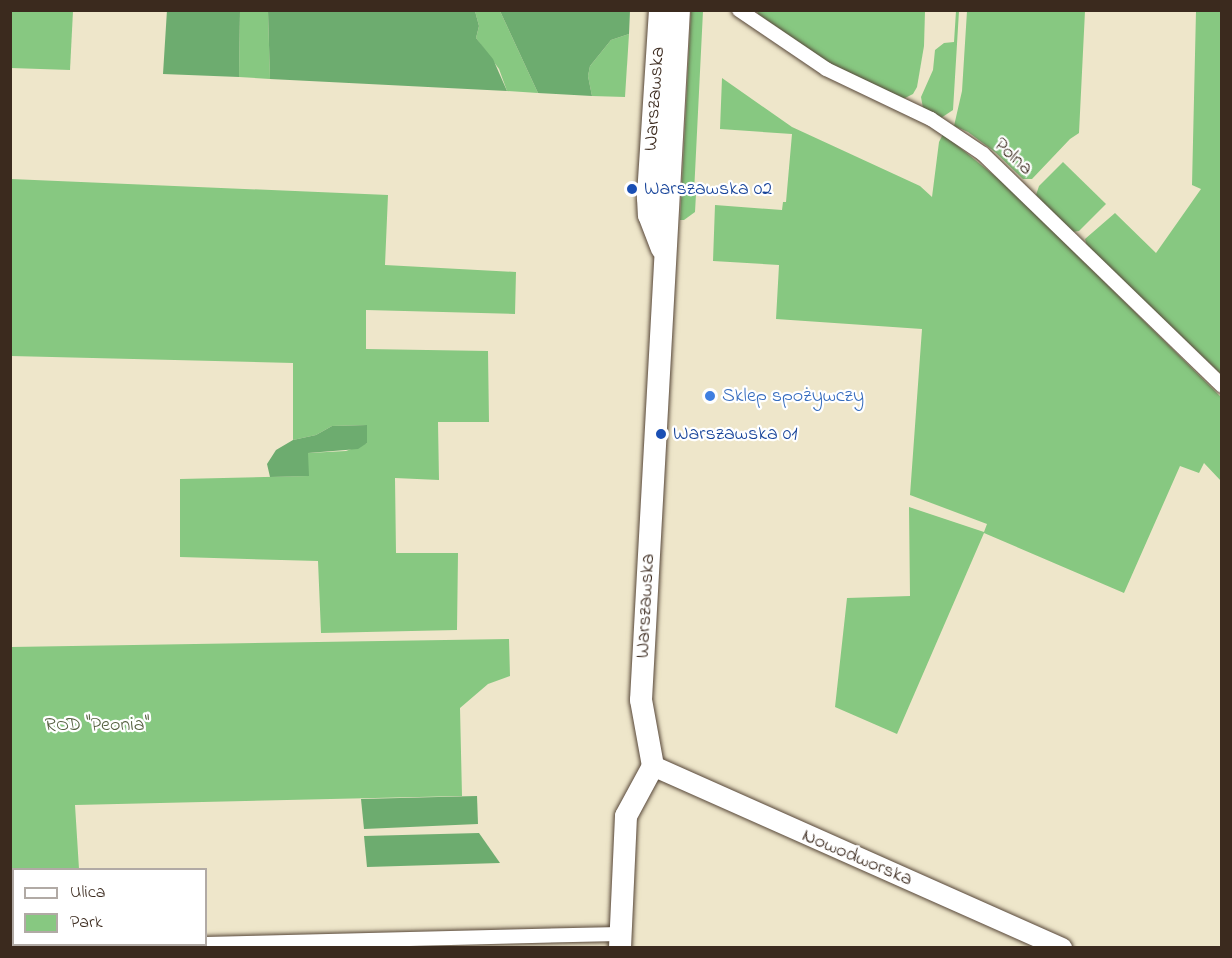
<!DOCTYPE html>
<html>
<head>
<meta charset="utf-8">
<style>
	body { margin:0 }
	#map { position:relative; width:1232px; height:958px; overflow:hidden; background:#eee6ca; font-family:"Indie Flower",sans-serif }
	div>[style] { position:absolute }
	.green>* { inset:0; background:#87c881 }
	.forest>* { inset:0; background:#6dac6f }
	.roads { filter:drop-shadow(0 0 2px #564638) drop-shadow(0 0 2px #564638) }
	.street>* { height:14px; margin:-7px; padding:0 7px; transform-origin:7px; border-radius:7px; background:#fff }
	.secondary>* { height:20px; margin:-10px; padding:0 10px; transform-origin:10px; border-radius:10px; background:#fff }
	.primary>* { height:22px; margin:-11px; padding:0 11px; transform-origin:11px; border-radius:11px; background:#fff }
	.dots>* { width:16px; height:16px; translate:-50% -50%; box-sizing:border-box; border:3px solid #fff; border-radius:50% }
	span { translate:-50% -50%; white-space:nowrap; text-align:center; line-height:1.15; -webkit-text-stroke:4.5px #fff; paint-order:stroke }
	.street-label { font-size:20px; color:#3b2a1e }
	.transit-label { font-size:20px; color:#164399 }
	.left { translate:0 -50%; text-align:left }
	.shop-label { font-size:20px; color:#366cbe }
	.park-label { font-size:20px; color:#566141 }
	.frame { position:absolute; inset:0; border:12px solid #3b2a1e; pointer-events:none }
	.legend { position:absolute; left:12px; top:868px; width:195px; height:78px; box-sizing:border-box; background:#fff; border:2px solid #b1aaa5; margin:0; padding:8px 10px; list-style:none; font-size:18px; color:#3b2a1e }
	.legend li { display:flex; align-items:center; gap:12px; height:30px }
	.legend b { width:30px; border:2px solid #b1aaa5 }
</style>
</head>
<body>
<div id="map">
	<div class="green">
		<div style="clip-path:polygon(11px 10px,73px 11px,70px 70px,11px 68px)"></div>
		<div style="clip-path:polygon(757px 10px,925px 11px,924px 46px,917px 87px,913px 94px,903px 99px,835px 67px,758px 14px)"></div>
		<div style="clip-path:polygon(240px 11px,268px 11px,270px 79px,239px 77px)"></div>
		<div style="clip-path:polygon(475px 11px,500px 11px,538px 93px,507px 91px,499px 69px,476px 38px,479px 26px)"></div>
		<div style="clip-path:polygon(691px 11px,703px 11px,694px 193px,696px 194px,695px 212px,684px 220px,680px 220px)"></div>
		<div style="clip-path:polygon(956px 11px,959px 11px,953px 110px,941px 118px,923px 108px,921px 97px,933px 70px,935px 50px,944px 43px,954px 42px)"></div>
		<div style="clip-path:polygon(967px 11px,1085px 11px,1079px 133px,1070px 139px,1032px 179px,1023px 179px,995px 152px,968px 132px,954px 126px,962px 91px)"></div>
		<div style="clip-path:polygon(1196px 11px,1221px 11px,1221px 374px,1087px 246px,1085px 239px,1115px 213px,1156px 253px,1201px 189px,1192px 185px)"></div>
		<div style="clip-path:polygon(629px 34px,625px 97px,592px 96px,588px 76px,590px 66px,611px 40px)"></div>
		<div style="clip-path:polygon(722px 78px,792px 127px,920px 186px,932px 197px,939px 142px,943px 134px,1006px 185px,1221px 397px,1221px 481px,1204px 463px,1199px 473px,1180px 466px,1124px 593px,984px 533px,897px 734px,835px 707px,847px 598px,910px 596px,909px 507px,984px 532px,987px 524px,910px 495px,922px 329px,776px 319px,779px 265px,713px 261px,715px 205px,782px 210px,783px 202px,786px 202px,792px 134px,720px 129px)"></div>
		<div style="clip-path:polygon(1063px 162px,1106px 204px,1079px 231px,1072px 232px,1036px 195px,1039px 186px)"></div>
		<div style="clip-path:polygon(11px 179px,388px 195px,385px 265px,516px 272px,515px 314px,366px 310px,366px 349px,488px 351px,489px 422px,438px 422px,439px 480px,395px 478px,396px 553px,458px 553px,457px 630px,321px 633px,318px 561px,180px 557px,180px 479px,308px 476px,308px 453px,346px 451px,367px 443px,367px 425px,332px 426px,316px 435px,293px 440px,293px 363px,11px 356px)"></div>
		<div style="clip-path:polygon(509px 639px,510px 676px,488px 684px,460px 708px,462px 796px,75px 805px,79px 869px,14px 870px,13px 876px,11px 876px,11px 647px)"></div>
	</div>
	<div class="forest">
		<div style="clip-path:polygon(167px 10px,240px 11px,239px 77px,163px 74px)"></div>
		<div style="clip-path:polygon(268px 11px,475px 11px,479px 26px,476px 38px,493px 59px,507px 91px,270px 79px)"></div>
		<div style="clip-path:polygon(500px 11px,630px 11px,629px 34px,611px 40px,590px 66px,588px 76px,592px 96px,538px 93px)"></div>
		<div style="clip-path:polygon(367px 425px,367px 443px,358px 449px,308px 453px,309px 476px,270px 477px,267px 464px,276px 450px,293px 440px,316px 435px,332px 426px)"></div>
		<div style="clip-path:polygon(477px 796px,478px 824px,364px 829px,361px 799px)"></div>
		<div style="clip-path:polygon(479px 833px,500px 863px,367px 867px,364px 836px)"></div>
	</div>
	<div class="roads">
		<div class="street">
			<div style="left:739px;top:10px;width:105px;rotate:34.1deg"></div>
			<div style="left:826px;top:69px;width:116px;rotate:25.5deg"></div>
			<div style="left:931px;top:119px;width:63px;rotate:33.9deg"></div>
			<div style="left:983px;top:154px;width:333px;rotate:44.1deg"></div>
			<div style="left:206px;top:944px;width:414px;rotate:-1.4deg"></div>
			<div style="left:48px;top:948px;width:128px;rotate:-1.8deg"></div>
		</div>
		<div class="secondary">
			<div style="left:653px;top:766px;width:448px;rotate:24deg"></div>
		</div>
		<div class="primary">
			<div style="left:660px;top:10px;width:188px;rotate:93.7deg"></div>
			<div style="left:648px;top:198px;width:17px;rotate:87deg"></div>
			<div style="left:649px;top:215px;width:36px;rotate:69deg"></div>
			<div style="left:620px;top:948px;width:132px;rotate:-87.4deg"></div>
			<div style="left:626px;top:816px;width:57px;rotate:-61.6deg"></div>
			<div style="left:653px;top:766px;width:67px;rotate:-100.3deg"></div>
			<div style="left:641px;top:700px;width:691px;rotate:-86.85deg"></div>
		</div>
	</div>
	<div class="dots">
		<div style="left:632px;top:189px;background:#1a4fb4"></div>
		<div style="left:710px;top:396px;background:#3f7fe0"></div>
		<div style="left:661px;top:434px;background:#1a4fb4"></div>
	</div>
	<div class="street-label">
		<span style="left:655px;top:99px;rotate:-86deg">Warszawska</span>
		<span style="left:1013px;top:157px;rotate:43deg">Polna</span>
		<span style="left:646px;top:606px;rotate:-87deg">Warszawska</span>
		<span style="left:857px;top:858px;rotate:23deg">Nowodworska</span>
	</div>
	<div class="transit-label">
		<span class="left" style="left:644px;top:189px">Warszawska 02</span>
		<span class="left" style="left:673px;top:434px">Warszawska 01</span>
	</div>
	<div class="shop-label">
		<span class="left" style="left:722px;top:396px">Sklep spożywczy</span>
	</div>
	<div class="park-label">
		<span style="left:97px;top:725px">ROD "Peonia"</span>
	</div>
	<div class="frame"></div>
	<ul class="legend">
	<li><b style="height:8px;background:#fff"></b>Ulica</li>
	<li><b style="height:16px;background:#87c881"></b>Park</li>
	</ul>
</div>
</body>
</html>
